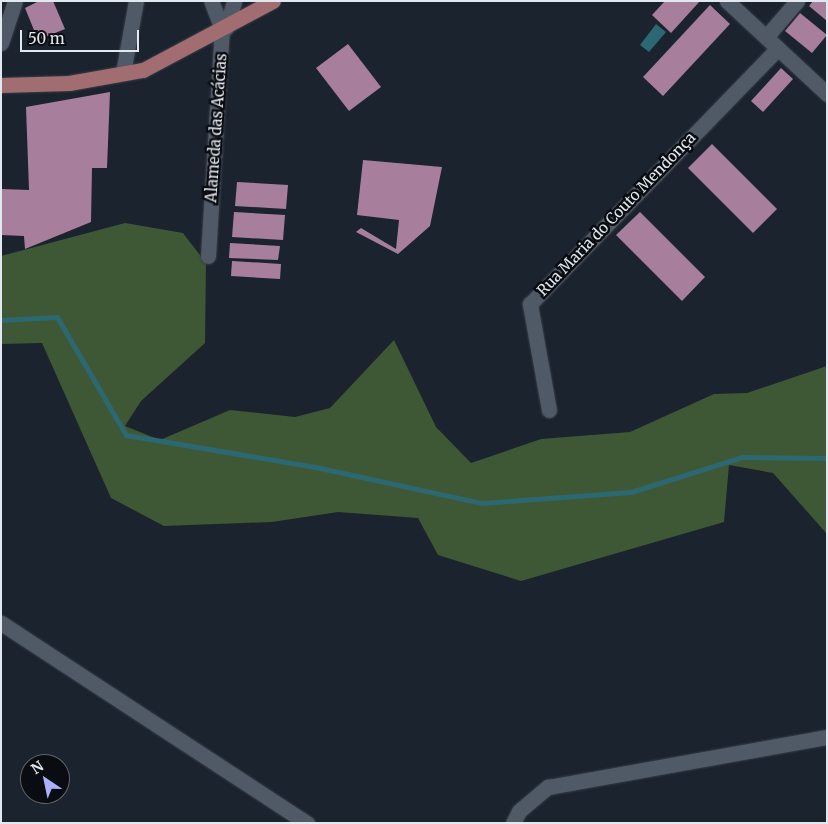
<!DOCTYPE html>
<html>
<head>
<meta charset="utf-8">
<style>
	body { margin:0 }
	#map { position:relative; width:828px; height:824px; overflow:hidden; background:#1b232e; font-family:Merriweather,serif }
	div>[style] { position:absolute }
	.forest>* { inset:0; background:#3e5835 }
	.water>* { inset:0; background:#2b6872 }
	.stream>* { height:5px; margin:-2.5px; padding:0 2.5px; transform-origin:2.5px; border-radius:2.5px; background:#2b6872 }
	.building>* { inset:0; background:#a77f9d }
	.roads { filter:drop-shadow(0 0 1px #363d46) drop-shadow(0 0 1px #363d46) }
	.minor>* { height:15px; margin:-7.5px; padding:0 7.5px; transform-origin:7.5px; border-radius:7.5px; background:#505a67 }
	.major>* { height:15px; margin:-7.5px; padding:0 7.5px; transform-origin:7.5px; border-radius:7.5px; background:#a16d71 }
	span { translate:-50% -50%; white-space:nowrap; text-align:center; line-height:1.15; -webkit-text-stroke:5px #090c11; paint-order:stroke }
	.street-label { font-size:15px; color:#e2e8ef }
	.frame { position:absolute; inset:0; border:2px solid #e2e8ef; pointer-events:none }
	.north { position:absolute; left:20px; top:754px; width:50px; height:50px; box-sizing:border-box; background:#090c11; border:1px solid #60646a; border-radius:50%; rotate:326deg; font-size:14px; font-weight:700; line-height:20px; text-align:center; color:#e2e8ef }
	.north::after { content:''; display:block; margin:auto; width:18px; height:22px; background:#adaffb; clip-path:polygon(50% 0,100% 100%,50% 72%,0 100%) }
	.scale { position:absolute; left:20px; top:30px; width:119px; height:22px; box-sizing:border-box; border:2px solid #e2e8ef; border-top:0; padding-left:6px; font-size:15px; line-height:18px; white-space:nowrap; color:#e2e8ef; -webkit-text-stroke:4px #090c11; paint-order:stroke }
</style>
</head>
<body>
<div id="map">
	<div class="forest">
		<div style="clip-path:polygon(125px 223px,183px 233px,206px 263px,205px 343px,141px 401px,125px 426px,160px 440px,230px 410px,295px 417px,330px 408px,394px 340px,436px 427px,471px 463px,541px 439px,630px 432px,714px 394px,747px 393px,827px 366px,827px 534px,773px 473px,729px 465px,724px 522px,521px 581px,438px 555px,418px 518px,338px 512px,272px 522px,164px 526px,111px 498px,42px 343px,1px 344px,1px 256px)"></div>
	</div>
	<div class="water">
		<div style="clip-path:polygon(656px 24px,666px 32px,649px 52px,640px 45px)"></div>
	</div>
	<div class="stream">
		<div style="left:1px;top:320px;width:56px;rotate:-3.1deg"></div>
		<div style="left:57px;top:317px;width:137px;rotate:59.7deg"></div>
		<div style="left:126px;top:435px;width:192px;rotate:9.6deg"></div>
		<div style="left:315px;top:467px;width:170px;rotate:12.2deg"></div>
		<div style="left:481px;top:503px;width:150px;rotate:-4.2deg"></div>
		<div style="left:631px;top:492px;width:116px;rotate:-17.5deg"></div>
		<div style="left:742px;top:457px;width:85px;rotate:0.7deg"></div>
	</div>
	<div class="building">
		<div style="clip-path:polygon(39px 1px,53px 1px,65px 29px,38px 40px,25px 8px)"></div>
		<div style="clip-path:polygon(665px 1px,700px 1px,671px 33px,652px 15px)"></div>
		<div style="clip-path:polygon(813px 1px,827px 1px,827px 21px,809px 6px)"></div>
		<div style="clip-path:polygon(710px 5px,730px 24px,663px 96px,643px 77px)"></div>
		<div style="clip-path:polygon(800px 13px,827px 35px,812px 53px,785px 31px)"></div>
		<div style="clip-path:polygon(348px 44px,381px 87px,349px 111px,316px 68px)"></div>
		<div style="clip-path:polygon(781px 68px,793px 79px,763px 112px,751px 101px)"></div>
		<div style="clip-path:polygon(110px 92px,107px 168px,92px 168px,91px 222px,25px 249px,24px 236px,1px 235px,1px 189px,29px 190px,26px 107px)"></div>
		<div style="clip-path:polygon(712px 144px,777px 209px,753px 233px,688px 168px)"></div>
		<div style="clip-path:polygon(363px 160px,442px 167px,430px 226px,398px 254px,356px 232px,361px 228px,396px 249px,399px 220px,357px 215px)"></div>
		<div style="clip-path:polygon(237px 182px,288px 185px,286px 209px,235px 206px)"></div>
		<div style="clip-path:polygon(234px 212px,285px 215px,283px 240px,232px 237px)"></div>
		<div style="clip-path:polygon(640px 212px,705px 277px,682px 301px,616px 235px)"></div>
		<div style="clip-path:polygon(230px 243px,280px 246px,278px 260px,229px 258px)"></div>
		<div style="clip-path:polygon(232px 261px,281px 264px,280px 279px,231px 276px)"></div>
	</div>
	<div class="roads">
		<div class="minor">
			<div style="left:727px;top:1px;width:137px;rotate:42.9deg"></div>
			<div style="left:226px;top:28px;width:28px;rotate:-73deg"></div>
			<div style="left:766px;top:37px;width:48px;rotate:-49.3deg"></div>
			<div style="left:1px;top:43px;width:44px;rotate:-71.6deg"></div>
			<div style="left:123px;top:73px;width:73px;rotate:-79.8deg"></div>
			<div style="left:208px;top:256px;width:227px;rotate:-86.5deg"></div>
			<div style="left:222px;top:29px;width:30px;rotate:-111deg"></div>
			<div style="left:549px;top:410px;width:108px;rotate:-100.2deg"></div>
			<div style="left:530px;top:304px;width:356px;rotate:-45.9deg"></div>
			<div style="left:1px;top:623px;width:366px;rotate:33.2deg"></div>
			<div style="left:513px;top:823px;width:13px;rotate:-63deg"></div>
			<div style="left:519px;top:811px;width:38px;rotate:-40deg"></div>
			<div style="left:548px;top:787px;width:283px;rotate:-10.2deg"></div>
		</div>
		<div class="major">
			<div style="left:1px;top:85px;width:68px;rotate:-1.7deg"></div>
			<div style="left:69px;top:83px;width:75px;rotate:-10deg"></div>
			<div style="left:143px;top:70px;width:147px;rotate:-28deg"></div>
		</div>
	</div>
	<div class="street-label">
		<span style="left:216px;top:128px;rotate:-86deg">Alameda das Acácias</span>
		<span style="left:616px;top:214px;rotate:-46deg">Rua Maria do Couto Mendonça</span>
	</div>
	<div class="frame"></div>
	<div class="north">N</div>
	<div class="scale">50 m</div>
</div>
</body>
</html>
